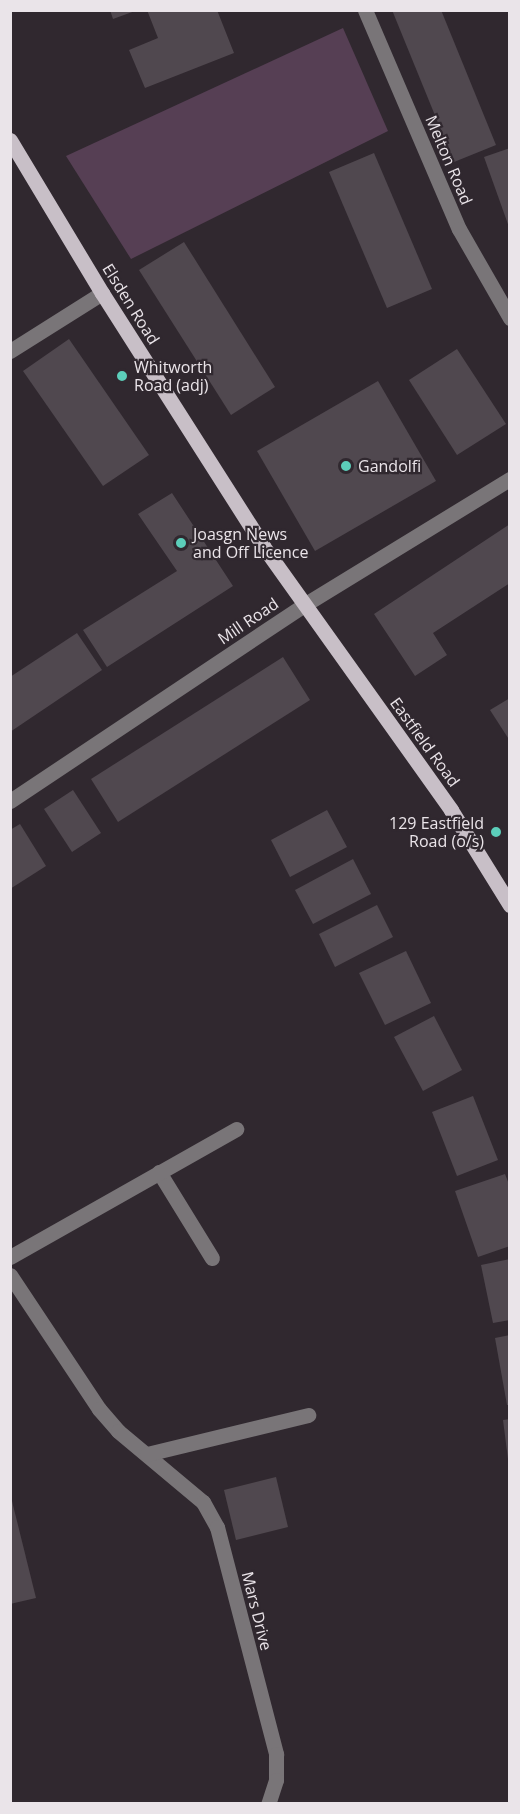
<!DOCTYPE html>
<html>
<head>
<meta charset="utf-8">
<style>
	body { margin:0 }
	#map { position:relative; width:520px; height:1814px; overflow:hidden; background:#30282f; font-family:"Open Sans",sans-serif }
	div>[style] { position:absolute }
	.green>* { inset:0; background:#563f54 }
	.building>* { inset:0; background:#50484f }
	.minor>* { height:15px; margin:-7.5px; padding:0 7.5px; transform-origin:7.5px; border-radius:7.5px; background:#797578 }
	.major>* { height:15px; margin:-7.5px; padding:0 7.5px; transform-origin:7.5px; border-radius:7.5px; background:#c8bfc7 }
	.dots>* { width:16px; height:16px; translate:-50% -50%; box-sizing:border-box; border:3px solid #30282f; border-radius:50% }
	span { translate:-50% -50%; white-space:nowrap; text-align:center; line-height:1.15; -webkit-text-stroke:4.5px #30282f; paint-order:stroke }
	.street-label { font-size:16px; color:#eae4e9 }
	.poi-label { font-size:16px; color:#eae4e9 }
	.left { translate:0 -50%; text-align:left }
	.right { translate:-100% -50%; text-align:right }
	.frame { position:absolute; inset:0; border:12px solid #eae4e9; pointer-events:none }
</style>
</head>
<body>
<div id="map">
	<div class="green">
		<div style="clip-path:polygon(343px 28px,388px 131px,131px 259px,66px 156px)"></div>
	</div>
	<div class="building">
		<div style="clip-path:polygon(110px 10px,135px 10px,135px 11px,113px 19px)"></div>
		<div style="clip-path:polygon(147px 10px,217px 10px,234px 53px,145px 88px,129px 50px,158px 38px)"></div>
		<div style="clip-path:polygon(392px 10px,441px 10px,496px 145px,454px 162px)"></div>
		<div style="clip-path:polygon(510px 148px,510px 227px,509px 227px,484px 157px)"></div>
		<div style="clip-path:polygon(374px 153px,432px 289px,387px 308px,329px 172px)"></div>
		<div style="clip-path:polygon(184px 242px,275px 387px,231px 415px,139px 270px)"></div>
		<div style="clip-path:polygon(69px 339px,149px 455px,103px 486px,23px 371px)"></div>
		<div style="clip-path:polygon(457px 349px,506px 424px,457px 455px,409px 380px)"></div>
		<div style="clip-path:polygon(378px 381px,436px 481px,315px 551px,257px 451px)"></div>
		<div style="clip-path:polygon(172px 493px,233px 586px,107px 667px,83px 630px,177px 571px,138px 514px)"></div>
		<div style="clip-path:polygon(510px 524px,510px 583px,433px 633px,447px 655px,415px 676px,374px 614px)"></div>
		<div style="clip-path:polygon(77px 633px,102px 670px,10px 732px,10px 677px)"></div>
		<div style="clip-path:polygon(283px 657px,310px 700px,118px 822px,91px 779px)"></div>
		<div style="clip-path:polygon(510px 698px,510px 741px,490px 710px)"></div>
		<div style="clip-path:polygon(73px 790px,101px 833px,72px 852px,44px 809px)"></div>
		<div style="clip-path:polygon(327px 810px,347px 847px,290px 877px,271px 840px)"></div>
		<div style="clip-path:polygon(20px 824px,46px 866px,10px 889px,10px 830px)"></div>
		<div style="clip-path:polygon(353px 859px,371px 894px,313px 924px,295px 890px)"></div>
		<div style="clip-path:polygon(377px 905px,393px 937px,335px 967px,319px 934px)"></div>
		<div style="clip-path:polygon(406px 951px,431px 1003px,385px 1025px,359px 973px)"></div>
		<div style="clip-path:polygon(434px 1016px,462px 1070px,423px 1091px,394px 1037px)"></div>
		<div style="clip-path:polygon(473px 1096px,498px 1160px,457px 1176px,432px 1112px)"></div>
		<div style="clip-path:polygon(505px 1174px,510px 1187px,510px 1246px,478px 1257px,455px 1191px)"></div>
		<div style="clip-path:polygon(510px 1259px,510px 1320px,493px 1323px,481px 1265px)"></div>
		<div style="clip-path:polygon(510px 1335px,510px 1405px,507px 1405px,495px 1338px)"></div>
		<div style="clip-path:polygon(510px 1419px,510px 1459px,508px 1459px,503px 1420px)"></div>
		<div style="clip-path:polygon(276px 1477px,288px 1527px,236px 1540px,224px 1490px)"></div>
		<div style="clip-path:polygon(10px 1493px,36px 1598px,10px 1604px)"></div>
	</div>
	<div class="minor">
		<div style="left:365px;top:10px;width:238px;rotate:66.8deg"></div>
		<div style="left:459px;top:229px;width:103px;rotate:60.2deg"></div>
		<div style="left:10px;top:351px;width:109px;rotate:-32.2deg"></div>
		<div style="left:10px;top:801px;width:353px;rotate:-33.7deg"></div>
		<div style="left:304px;top:605px;width:241px;rotate:-31.5deg"></div>
		<div style="left:159px;top:1172px;width:101px;rotate:58.4deg"></div>
		<div style="left:10px;top:1257px;width:260px;rotate:-29.5deg"></div>
		<div style="left:10px;top:1275px;width:161px;rotate:56.4deg"></div>
		<div style="left:99px;top:1409px;width:29px;rotate:49deg"></div>
		<div style="left:118px;top:1431px;width:111px;rotate:39.9deg"></div>
		<div style="left:203px;top:1502px;width:29px;rotate:61deg"></div>
		<div style="left:217px;top:1527px;width:235px;rotate:75.4deg"></div>
		<div style="left:276px;top:1754px;width:26px;rotate:90deg"></div>
		<div style="left:276px;top:1780px;width:25px;rotate:108deg"></div>
		<div style="left:147px;top:1454px;width:166px;rotate:-13.6deg"></div>
	</div>
	<div class="major">
		<div style="left:10px;top:140px;width:179px;rotate:59deg"></div>
		<div style="left:102px;top:293px;width:300px;rotate:57.5deg"></div>
		<div style="left:263px;top:546px;width:324px;rotate:54.5deg"></div>
		<div style="left:451px;top:810px;width:112px;rotate:58.2deg"></div>
	</div>
	<div class="dots">
		<div style="left:122px;top:376px;background:#5cceba"></div>
		<div style="left:346px;top:466px;background:#5cceba"></div>
		<div style="left:181px;top:543px;background:#5cceba"></div>
		<div style="left:496px;top:832px;background:#5cceba"></div>
	</div>
	<div class="street-label">
		<span style="left:449px;top:160px;rotate:67deg">Melton Road</span>
		<span style="left:131px;top:304px;rotate:58deg">Elsden Road</span>
		<span style="left:248px;top:621px;rotate:-34deg">Mill Road</span>
		<span style="left:425px;top:742px;rotate:54deg">Eastfield Road</span>
		<span style="left:257px;top:1611px;rotate:76deg">Mars Drive</span>
	</div>
	<div class="poi-label">
		<span class="left" style="left:134px;top:376px">Whitworth<br>Road (adj)</span>
		<span class="left" style="left:358px;top:466px">Gandolfi</span>
		<span class="left" style="left:193px;top:543px">Joasgn News<br>and Off Licence</span>
		<span class="right" style="left:484px;top:832px">129 Eastfield<br>Road (o/s)</span>
	</div>
	<div class="frame"></div>
</div>
</body>
</html>
